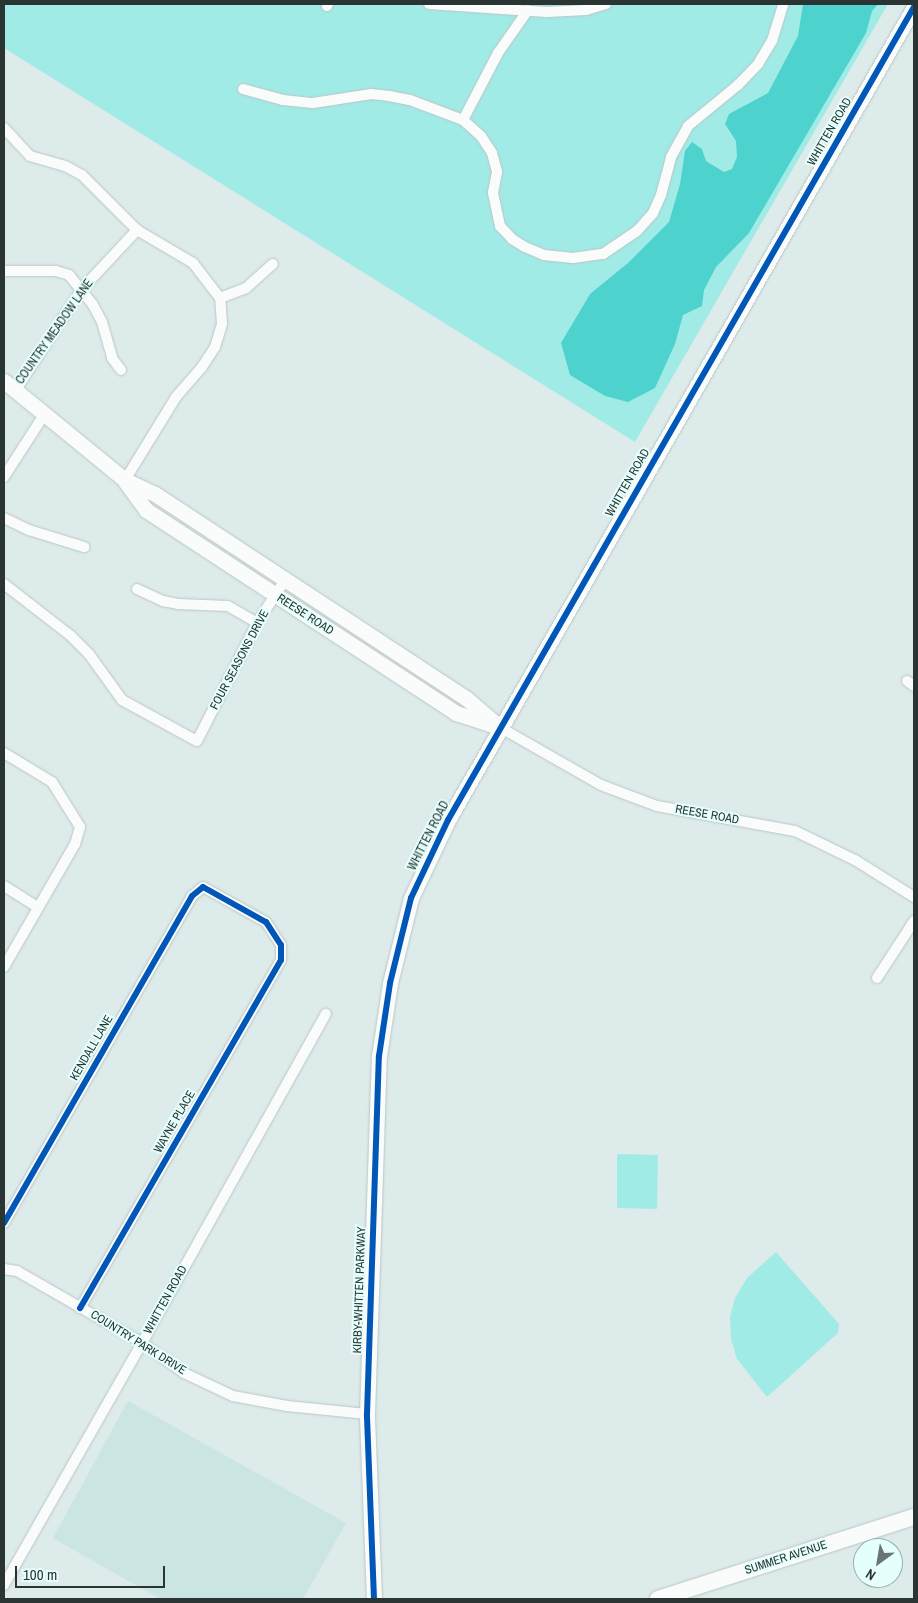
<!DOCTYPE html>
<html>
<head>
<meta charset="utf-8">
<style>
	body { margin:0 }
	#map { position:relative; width:918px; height:1603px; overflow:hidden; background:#ddebea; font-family:"Archivo Narrow",sans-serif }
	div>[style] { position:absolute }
	.built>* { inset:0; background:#cae5e2 }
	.green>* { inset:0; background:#a1ebe7 }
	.water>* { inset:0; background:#4ed2cd }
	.roads { filter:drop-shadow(0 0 1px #bbc6c5) drop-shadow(0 0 1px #bbc6c5) }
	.street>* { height:10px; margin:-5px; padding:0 5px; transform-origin:5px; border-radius:5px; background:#fafcfc }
	.secondary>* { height:15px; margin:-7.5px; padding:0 7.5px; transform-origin:7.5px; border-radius:7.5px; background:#fafcfc }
	.primary>* { height:16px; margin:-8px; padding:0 8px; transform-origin:8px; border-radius:8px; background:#fafcfc }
	.cycleway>* { height:6px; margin:-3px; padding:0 3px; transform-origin:3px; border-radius:3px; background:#0057b8 }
	span { translate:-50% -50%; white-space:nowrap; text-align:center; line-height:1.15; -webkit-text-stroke:4px #e4fffc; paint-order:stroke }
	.street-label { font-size:12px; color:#2a3433 }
	.frame { position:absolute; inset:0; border:5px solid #2a3433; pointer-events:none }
	.north { position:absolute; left:853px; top:1538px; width:50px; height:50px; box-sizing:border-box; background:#e4fffc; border:1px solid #9aaeac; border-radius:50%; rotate:212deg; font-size:14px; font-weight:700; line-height:20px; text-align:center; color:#2a3433 }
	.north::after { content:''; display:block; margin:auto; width:18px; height:22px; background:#697473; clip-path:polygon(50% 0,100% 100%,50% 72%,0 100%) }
	.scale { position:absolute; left:15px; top:1566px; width:150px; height:22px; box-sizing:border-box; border:2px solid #2a3433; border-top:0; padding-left:6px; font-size:15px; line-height:18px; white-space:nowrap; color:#2a3433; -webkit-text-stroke:4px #e4fffc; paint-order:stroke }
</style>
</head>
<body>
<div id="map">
	<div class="built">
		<div style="clip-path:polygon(128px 1401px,346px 1523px,303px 1599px,160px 1599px,53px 1538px)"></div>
	</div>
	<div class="green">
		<div style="clip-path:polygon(4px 4px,888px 4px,635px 442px,4px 48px)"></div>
		<div style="clip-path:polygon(617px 1154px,658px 1155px,657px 1209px,617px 1208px)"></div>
		<div style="clip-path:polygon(776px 1252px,839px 1324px,838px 1333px,767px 1397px,737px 1359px,731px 1339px,730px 1317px,735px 1298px,747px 1278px)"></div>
	</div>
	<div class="water">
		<div style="clip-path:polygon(803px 4px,878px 4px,872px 11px,866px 33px,749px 233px,716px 267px,704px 290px,702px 306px,683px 315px,675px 344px,655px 388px,628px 402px,605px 396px,570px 375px,561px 343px,590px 294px,628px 263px,669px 222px,680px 184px,685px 151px,692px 142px,702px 149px,706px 161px,724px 172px,732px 169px,737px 157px,736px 141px,725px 124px,729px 114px,768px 93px,798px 36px)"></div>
	</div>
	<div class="roads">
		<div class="street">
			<div style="left:429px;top:4px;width:118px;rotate:3.9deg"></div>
			<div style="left:547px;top:12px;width:39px;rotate:-3deg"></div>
			<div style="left:586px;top:10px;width:21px;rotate:-17deg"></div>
			<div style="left:327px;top:6px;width:2px;rotate:-63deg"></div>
			<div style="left:243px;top:89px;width:41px;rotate:15.4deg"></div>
			<div style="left:283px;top:100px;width:30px;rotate:6deg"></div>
			<div style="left:313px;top:103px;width:59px;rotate:-8.8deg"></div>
			<div style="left:371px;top:94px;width:18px;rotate:6deg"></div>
			<div style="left:389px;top:96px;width:21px;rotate:11deg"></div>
			<div style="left:410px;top:100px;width:57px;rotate:20.7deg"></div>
			<div style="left:463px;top:120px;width:24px;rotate:42deg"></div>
			<div style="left:481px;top:136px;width:20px;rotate:57deg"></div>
			<div style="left:492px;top:153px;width:20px;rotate:75deg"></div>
			<div style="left:497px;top:172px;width:21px;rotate:101deg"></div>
			<div style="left:493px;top:193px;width:34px;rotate:78deg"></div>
			<div style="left:500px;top:226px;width:18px;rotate:47deg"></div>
			<div style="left:512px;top:239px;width:15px;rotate:32deg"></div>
			<div style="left:525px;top:247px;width:21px;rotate:23deg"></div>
			<div style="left:544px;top:255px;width:29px;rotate:6deg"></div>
			<div style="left:573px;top:258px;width:30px;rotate:-8deg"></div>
			<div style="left:603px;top:254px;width:41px;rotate:-34.1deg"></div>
			<div style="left:637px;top:231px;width:24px;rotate:-48deg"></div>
			<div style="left:653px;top:213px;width:20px;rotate:-66deg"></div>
			<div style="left:661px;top:195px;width:39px;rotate:-75deg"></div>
			<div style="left:671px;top:157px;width:35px;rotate:-61deg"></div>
			<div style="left:688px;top:126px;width:65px;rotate:-39.4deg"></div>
			<div style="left:738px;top:85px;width:29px;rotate:-46deg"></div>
			<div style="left:758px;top:64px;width:27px;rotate:-59deg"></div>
			<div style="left:772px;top:41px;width:39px;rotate:-73deg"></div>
			<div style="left:463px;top:120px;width:76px;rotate:-62.4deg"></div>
			<div style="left:498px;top:53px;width:52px;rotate:-55.1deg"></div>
			<div style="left:4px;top:128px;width:38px;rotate:47deg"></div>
			<div style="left:30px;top:156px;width:36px;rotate:16deg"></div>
			<div style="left:65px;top:166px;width:19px;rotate:28deg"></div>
			<div style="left:82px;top:175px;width:78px;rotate:45deg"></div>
			<div style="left:137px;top:230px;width:65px;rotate:30.5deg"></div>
			<div style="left:193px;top:263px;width:44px;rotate:52.4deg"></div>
			<div style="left:4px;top:271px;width:52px"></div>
			<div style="left:56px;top:271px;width:14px;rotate:17deg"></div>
			<div style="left:69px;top:275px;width:38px;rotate:51deg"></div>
			<div style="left:93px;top:305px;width:19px;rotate:62deg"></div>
			<div style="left:102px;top:322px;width:37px;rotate:74deg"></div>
			<div style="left:112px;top:358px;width:15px;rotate:53deg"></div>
			<div style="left:220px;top:298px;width:28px;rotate:-21deg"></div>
			<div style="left:246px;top:288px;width:36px;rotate:-42deg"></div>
			<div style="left:15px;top:391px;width:122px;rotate:-56.7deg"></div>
			<div style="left:82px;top:289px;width:81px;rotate:-47deg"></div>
			<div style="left:4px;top:477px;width:74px;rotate:-57.2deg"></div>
			<div style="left:125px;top:480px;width:97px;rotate:-58.4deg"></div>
			<div style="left:176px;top:397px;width:40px;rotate:-49deg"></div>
			<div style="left:202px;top:367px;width:24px;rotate:-57deg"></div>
			<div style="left:215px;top:347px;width:24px;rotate:-73deg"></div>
			<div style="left:222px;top:324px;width:26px;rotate:-94deg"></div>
			<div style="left:4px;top:518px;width:28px;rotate:26deg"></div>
			<div style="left:29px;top:530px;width:58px;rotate:17.2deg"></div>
			<div style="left:4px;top:584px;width:85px;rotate:37.8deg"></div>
			<div style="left:71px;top:636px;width:25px;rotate:45deg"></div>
			<div style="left:89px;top:654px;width:57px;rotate:54.3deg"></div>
			<div style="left:122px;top:700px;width:85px;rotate:28.7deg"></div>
			<div style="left:197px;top:741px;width:132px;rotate:-63deg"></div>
			<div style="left:257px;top:623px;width:51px;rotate:-56.9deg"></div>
			<div style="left:137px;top:589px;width:29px;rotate:25deg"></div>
			<div style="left:163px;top:601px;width:15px;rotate:11deg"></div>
			<div style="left:178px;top:604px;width:50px;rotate:2.3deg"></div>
			<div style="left:228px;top:606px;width:34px;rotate:30deg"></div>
			<div style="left:907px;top:681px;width:9px;rotate:36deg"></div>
			<div style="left:501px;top:728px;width:115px;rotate:29.7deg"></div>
			<div style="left:601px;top:785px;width:60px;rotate:20.6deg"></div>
			<div style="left:657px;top:806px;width:140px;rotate:10.3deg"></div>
			<div style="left:795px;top:831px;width:67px;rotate:25.8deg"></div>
			<div style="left:855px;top:860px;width:70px;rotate:32.1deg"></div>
			<div style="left:4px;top:753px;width:56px;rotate:31.1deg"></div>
			<div style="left:52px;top:782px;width:53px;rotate:58.1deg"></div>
			<div style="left:80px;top:827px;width:18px;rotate:106deg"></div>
			<div style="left:75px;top:844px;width:142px;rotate:120deg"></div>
			<div style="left:4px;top:886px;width:39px;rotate:32deg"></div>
			<div style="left:877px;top:978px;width:68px;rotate:-57deg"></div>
			<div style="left:4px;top:1223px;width:377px;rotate:-60.1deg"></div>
			<div style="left:192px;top:896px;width:14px;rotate:-39deg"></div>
			<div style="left:203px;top:887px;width:72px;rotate:29.1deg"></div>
			<div style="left:266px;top:922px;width:27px;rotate:57deg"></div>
			<div style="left:281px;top:945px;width:15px;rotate:90deg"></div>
			<div style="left:281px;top:960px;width:402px;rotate:120deg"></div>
			<div style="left:4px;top:1269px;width:13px;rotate:9deg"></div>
			<div style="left:17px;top:1271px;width:144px;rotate:29.9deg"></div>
			<div style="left:142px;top:1343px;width:52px;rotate:35.5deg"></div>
			<div style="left:184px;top:1373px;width:54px;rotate:25.1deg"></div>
			<div style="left:233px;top:1396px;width:55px;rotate:10.5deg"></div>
			<div style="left:287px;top:1406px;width:80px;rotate:5.7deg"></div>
			<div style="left:4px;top:1585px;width:279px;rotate:-60.3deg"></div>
			<div style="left:142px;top:1343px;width:377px;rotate:-60.8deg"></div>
		</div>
		<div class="secondary">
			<div style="left:4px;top:381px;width:156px;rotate:39.3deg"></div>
			<div style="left:125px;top:480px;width:33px;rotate:25deg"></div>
			<div style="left:155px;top:494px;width:373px;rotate:33.3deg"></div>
			<div style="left:467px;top:699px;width:45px;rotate:40.5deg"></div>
			<div style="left:125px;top:481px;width:36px;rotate:54deg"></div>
			<div style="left:146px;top:510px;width:371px;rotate:33.2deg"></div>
			<div style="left:456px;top:713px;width:39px;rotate:18deg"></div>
			<div style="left:374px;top:1599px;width:185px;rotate:-92.2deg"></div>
			<div style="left:367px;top:1414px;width:358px;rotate:-88.1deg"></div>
			<div style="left:379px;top:1056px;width:74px;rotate:-81.4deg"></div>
			<div style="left:390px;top:983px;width:88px;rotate:-76.1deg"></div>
			<div style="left:411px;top:898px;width:86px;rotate:-64.6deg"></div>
			<div style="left:448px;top:820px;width:937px;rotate:-60.18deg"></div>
		</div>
		<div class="primary">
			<div style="left:658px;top:1599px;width:269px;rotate:-17.8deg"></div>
		</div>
	</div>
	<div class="cycleway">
		<div style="left:4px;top:1223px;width:377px;rotate:-60.1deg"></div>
		<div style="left:192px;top:896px;width:14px;rotate:-39deg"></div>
		<div style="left:203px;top:887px;width:72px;rotate:29.1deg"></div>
		<div style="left:266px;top:922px;width:27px;rotate:57deg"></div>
		<div style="left:281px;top:945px;width:15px;rotate:90deg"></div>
		<div style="left:281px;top:960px;width:402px;rotate:120deg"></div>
		<div style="left:374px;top:1599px;width:185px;rotate:-92.2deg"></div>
		<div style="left:367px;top:1414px;width:358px;rotate:-88.1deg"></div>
		<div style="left:379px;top:1056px;width:74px;rotate:-81.4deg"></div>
		<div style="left:390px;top:983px;width:88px;rotate:-76.1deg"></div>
		<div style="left:411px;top:898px;width:86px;rotate:-64.6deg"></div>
		<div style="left:448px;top:820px;width:937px;rotate:-60.18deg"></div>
	</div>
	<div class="street-label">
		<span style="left:830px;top:132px;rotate:-60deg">WHITTEN ROAD</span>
		<span style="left:55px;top:332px;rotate:-55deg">COUNTRY MEADOW LANE</span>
		<span style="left:628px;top:483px;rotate:-60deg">WHITTEN ROAD</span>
		<span style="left:305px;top:615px;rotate:33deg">REESE ROAD</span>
		<span style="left:240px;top:660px;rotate:-62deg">FOUR SEASONS DRIVE</span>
		<span style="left:707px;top:815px;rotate:10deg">REESE ROAD</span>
		<span style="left:429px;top:836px;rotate:-63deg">WHITTEN ROAD</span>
		<span style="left:92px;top:1048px;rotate:-60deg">KENDALL LANE</span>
		<span style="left:175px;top:1122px;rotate:-60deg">WAYNE PLACE</span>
		<span style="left:360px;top:1290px;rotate:-88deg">KIRBY-WHITTEN PARKWAY</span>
		<span style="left:166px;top:1300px;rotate:-61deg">WHITTEN ROAD</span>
		<span style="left:138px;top:1343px;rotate:32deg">COUNTRY PARK DRIVE</span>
		<span style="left:786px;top:1558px;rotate:-18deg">SUMMER AVENUE</span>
	</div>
	<div class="frame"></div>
	<div class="north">N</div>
	<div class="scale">100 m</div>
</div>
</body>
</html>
